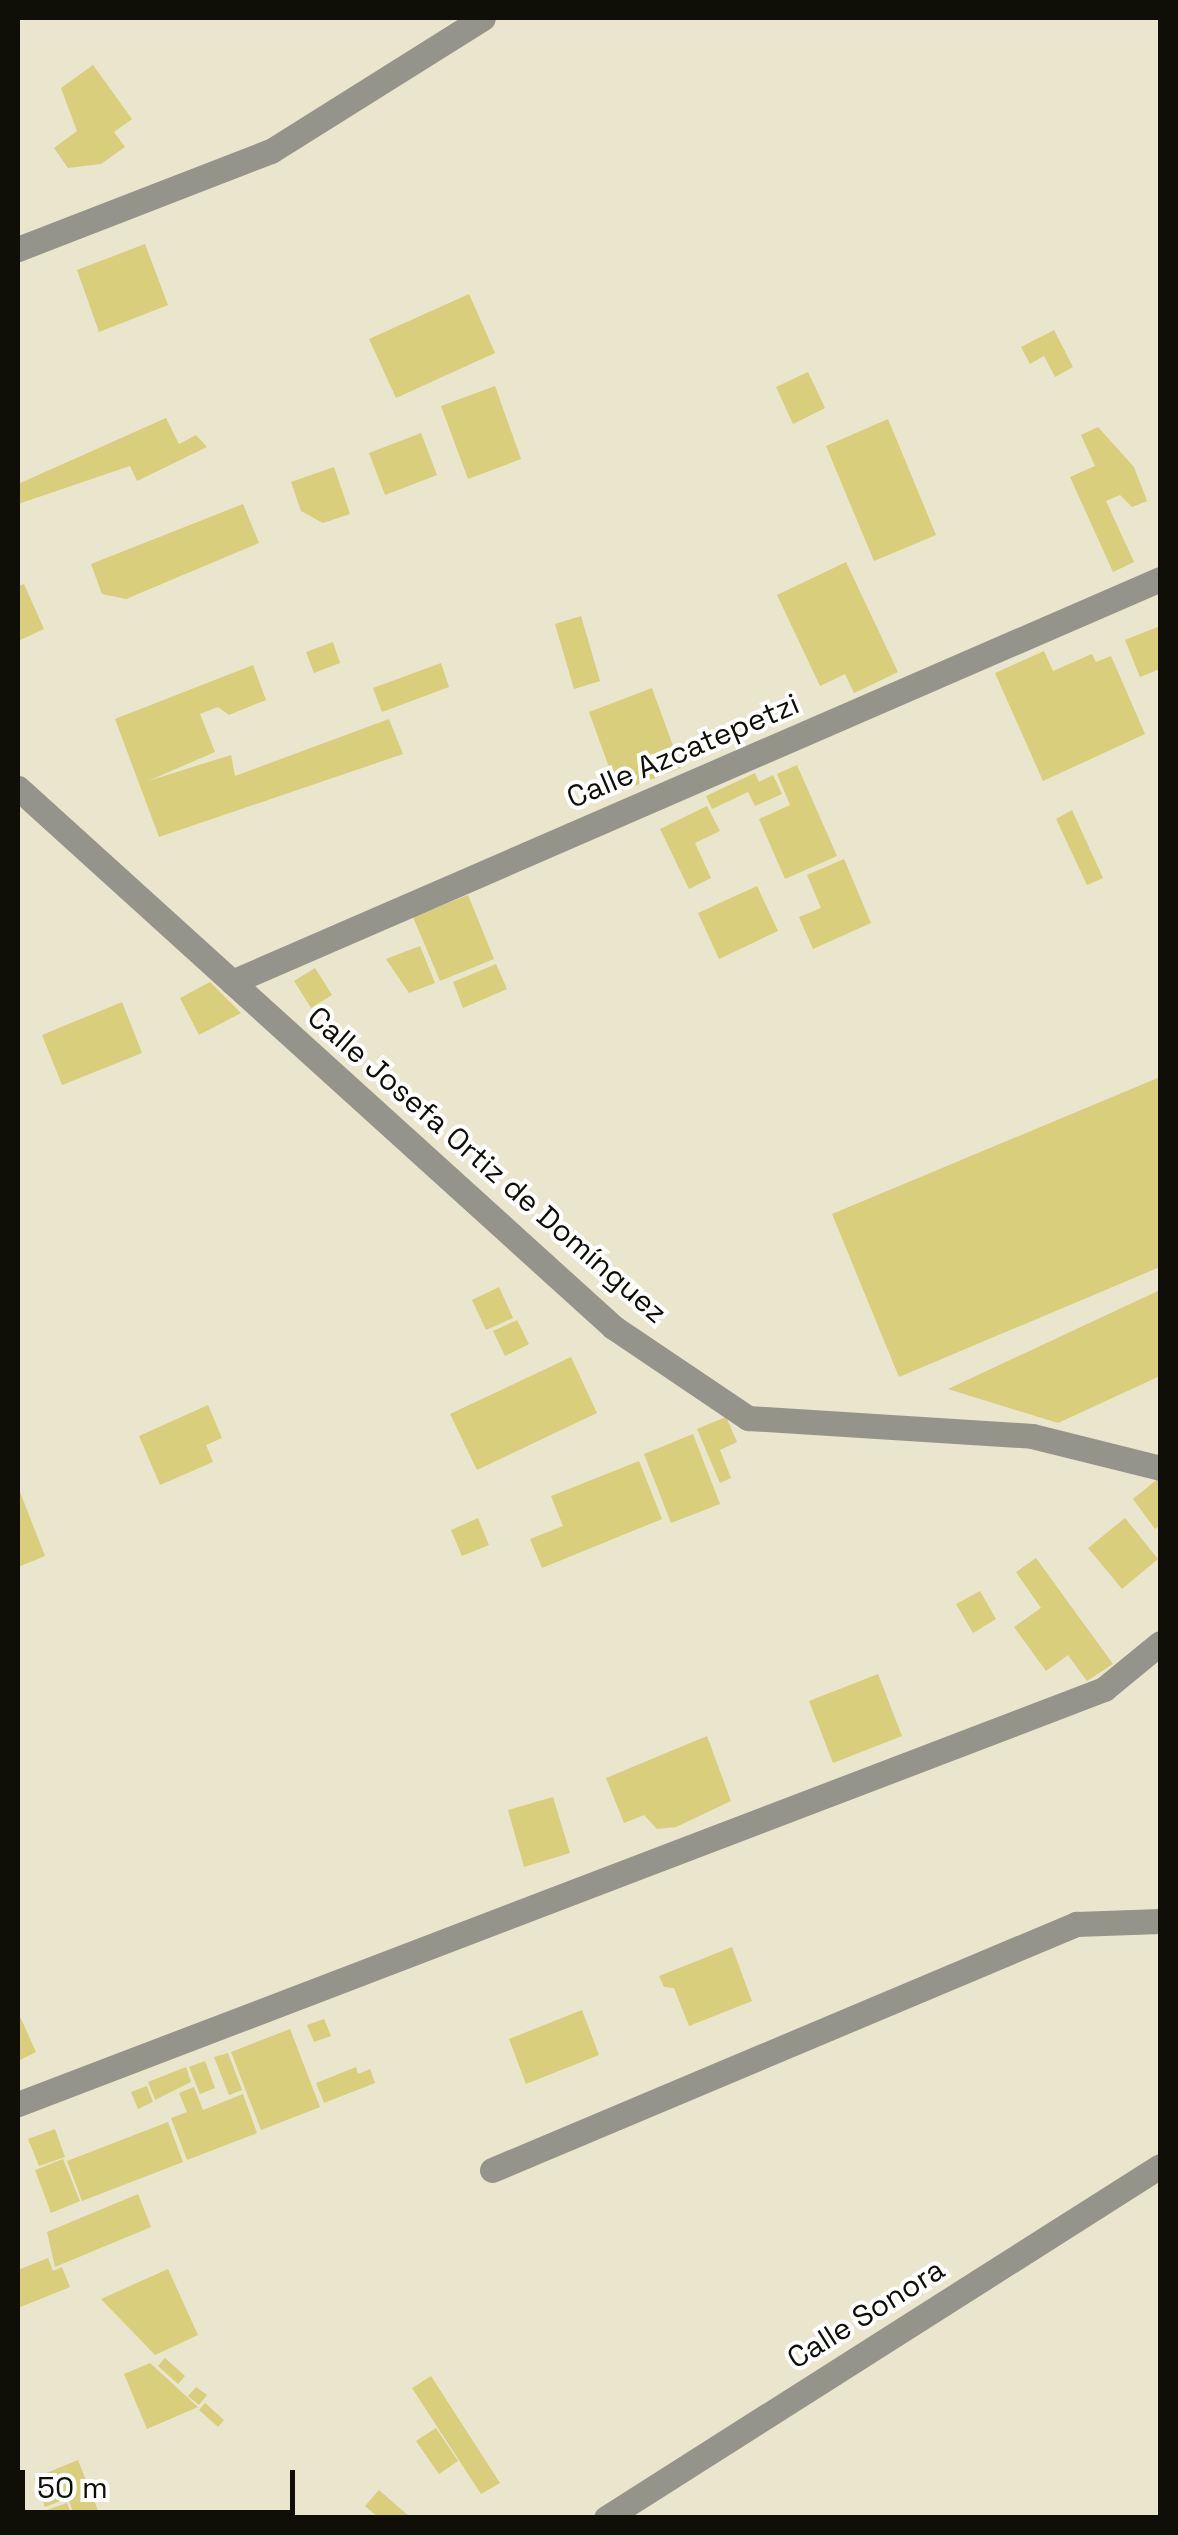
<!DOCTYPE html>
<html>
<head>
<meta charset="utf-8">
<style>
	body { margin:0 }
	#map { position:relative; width:1178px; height:2535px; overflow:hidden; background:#e9e6cd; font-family:"Space Grotesk",sans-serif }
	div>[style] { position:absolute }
	.building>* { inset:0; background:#d8ce7b }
	.minor>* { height:25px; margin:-12.5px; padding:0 12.5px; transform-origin:12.5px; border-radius:12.5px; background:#95948a }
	span { translate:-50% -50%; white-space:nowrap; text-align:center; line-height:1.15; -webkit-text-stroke:8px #fff; paint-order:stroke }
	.street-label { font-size:30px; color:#100f07 }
	.frame { position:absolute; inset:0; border:20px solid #100f07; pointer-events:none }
	.scale { position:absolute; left:20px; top:2470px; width:275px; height:45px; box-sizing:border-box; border:5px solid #100f07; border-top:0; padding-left:12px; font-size:30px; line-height:35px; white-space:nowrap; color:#100f07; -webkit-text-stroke:8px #fff; paint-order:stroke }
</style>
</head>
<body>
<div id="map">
	<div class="building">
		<div style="clip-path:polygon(93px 65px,132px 119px,114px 132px,125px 147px,101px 164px,68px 168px,54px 148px,77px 131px,61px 88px)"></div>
		<div style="clip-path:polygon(145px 244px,168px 305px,99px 332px,77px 270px)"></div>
		<div style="clip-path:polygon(469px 294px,495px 353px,396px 398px,369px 339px)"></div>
		<div style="clip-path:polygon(1054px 330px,1073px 367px,1055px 377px,1044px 356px,1030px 364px,1021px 347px)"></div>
		<div style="clip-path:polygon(808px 372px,825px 408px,793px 424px,776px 387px)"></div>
		<div style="clip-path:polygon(495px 386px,521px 459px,468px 479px,441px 406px)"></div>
		<div style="clip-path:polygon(166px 418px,179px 444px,196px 435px,207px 447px,137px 481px,130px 466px,18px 504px,18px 484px)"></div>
		<div style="clip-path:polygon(888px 419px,936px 535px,874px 561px,826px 446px)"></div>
		<div style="clip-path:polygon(1098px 427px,1134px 467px,1147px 501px,1132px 507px,1120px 495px,1106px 501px,1134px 562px,1113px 572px,1070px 477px,1095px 466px,1081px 435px)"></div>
		<div style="clip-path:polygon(421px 433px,437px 475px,385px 495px,369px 453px)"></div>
		<div style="clip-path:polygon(334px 467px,350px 514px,323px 523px,301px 511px,291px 482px)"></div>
		<div style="clip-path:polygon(243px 504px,259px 543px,126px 599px,102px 594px,91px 564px)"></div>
		<div style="clip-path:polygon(846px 562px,898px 672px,854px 693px,845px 674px,820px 686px,777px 595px)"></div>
		<div style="clip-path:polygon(24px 584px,44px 629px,18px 641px,18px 586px)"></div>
		<div style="clip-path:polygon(581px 616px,600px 681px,574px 689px,555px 624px)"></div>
		<div style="clip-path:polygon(1160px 626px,1160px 669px,1140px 677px,1125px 640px)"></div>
		<div style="clip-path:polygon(333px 642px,340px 663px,314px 673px,306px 652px)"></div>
		<div style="clip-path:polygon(1044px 651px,1053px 671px,1092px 654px,1096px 662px,1111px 656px,1145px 734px,1043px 781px,995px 673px)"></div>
		<div style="clip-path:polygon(441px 663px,449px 687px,382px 712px,373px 688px)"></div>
		<div style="clip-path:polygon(253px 665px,266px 700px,229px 715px,218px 707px,200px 714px,215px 752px,148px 781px,231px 755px,235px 776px,389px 719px,403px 754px,159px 837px,115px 719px)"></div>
		<div style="clip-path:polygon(652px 688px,681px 768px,618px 792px,589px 712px)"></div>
		<div style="clip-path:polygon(797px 765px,837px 856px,785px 879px,759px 819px,790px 805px,777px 774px)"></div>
		<div style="clip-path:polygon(755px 773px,759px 782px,773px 775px,782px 794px,755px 806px,748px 792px,712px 809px,706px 796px)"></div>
		<div style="clip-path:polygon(707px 806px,720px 831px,695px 843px,711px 878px,689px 889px,660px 829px)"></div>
		<div style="clip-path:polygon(1072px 810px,1103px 878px,1087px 885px,1056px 819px)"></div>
		<div style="clip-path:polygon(844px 859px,871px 923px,813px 949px,799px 917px,821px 908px,807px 875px)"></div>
		<div style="clip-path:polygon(757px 886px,778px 931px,719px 959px,698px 913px)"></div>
		<div style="clip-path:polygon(468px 895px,494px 959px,440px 981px,413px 917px)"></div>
		<div style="clip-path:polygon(420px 946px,435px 983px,409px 993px,386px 959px)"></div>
		<div style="clip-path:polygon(496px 964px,507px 989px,463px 1008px,453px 982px)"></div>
		<div style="clip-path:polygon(315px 968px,332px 995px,311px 1008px,294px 981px)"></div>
		<div style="clip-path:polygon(210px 982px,241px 1013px,199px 1035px,180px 998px)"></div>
		<div style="clip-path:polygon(122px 1002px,142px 1053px,62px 1085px,42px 1035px)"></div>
		<div style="clip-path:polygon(1160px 1077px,1160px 1267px,899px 1377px,832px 1214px)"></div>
		<div style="clip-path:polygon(499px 1287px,513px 1318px,486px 1330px,472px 1300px)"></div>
		<div style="clip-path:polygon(1160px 1290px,1160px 1376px,1058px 1423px,948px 1389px)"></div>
		<div style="clip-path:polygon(517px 1320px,529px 1344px,505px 1356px,493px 1331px)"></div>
		<div style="clip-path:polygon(571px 1357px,597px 1413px,477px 1470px,450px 1414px)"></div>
		<div style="clip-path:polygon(208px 1405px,222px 1438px,206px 1445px,213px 1462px,160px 1485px,139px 1436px)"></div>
		<div style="clip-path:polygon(726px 1417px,737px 1442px,720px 1450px,731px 1478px,720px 1483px,697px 1429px)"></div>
		<div style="clip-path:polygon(693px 1434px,720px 1504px,671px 1523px,644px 1454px)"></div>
		<div style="clip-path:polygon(639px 1461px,662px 1519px,542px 1568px,530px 1539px,563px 1526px,551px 1496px)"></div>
		<div style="clip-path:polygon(1160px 1477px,1160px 1525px,1155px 1529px,1133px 1499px)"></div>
		<div style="clip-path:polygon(18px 1487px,45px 1556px,18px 1567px)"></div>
		<div style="clip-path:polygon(478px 1518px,489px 1545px,462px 1556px,451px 1530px)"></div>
		<div style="clip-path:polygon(1125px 1518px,1158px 1559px,1122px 1589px,1088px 1548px)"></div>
		<div style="clip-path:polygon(1036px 1558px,1113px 1664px,1087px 1681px,1068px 1655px,1046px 1671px,1014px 1627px,1041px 1608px,1016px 1572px)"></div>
		<div style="clip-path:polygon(980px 1591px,996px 1619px,973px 1633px,956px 1604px)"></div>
		<div style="clip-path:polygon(878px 1674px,902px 1736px,833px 1763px,809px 1701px)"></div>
		<div style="clip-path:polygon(707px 1736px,731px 1801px,676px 1827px,657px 1829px,644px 1815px,624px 1823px,606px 1778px)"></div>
		<div style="clip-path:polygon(553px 1797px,570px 1853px,524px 1867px,508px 1810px)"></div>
		<div style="clip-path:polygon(732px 1947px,752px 2001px,689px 2026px,674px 1988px,664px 1987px,659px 1976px)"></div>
		<div style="clip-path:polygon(582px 2010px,599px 2055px,526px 2084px,509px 2039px)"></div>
		<div style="clip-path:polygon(18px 2012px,36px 2052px,18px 2061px)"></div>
		<div style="clip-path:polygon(324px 2019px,331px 2036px,314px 2042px,307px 2025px)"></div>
		<div style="clip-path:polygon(290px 2029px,320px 2107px,261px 2130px,231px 2052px)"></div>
		<div style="clip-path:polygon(228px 2053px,242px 2090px,229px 2095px,214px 2057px)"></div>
		<div style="clip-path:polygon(205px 2061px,215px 2088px,200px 2094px,189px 2067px)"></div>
		<div style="clip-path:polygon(186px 2067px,191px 2082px,155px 2100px,148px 2082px)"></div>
		<div style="clip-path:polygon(356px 2067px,358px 2074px,370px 2069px,375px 2083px,324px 2103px,316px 2083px)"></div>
		<div style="clip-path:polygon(147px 2086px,153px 2102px,138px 2109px,131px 2092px)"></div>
		<div style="clip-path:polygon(194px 2087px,203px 2110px,243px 2094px,257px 2133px,187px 2160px,171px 2118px,187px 2112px,179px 2093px)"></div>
		<div style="clip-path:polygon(168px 2122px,183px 2162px,82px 2201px,67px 2161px)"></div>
		<div style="clip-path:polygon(55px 2129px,65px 2157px,39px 2166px,28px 2139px)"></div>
		<div style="clip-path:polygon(63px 2159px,80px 2201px,51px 2213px,35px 2170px)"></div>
		<div style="clip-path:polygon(138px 2194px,151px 2227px,55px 2267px,47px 2232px)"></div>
		<div style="clip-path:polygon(48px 2258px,53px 2271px,62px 2267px,70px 2287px,18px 2308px,18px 2270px)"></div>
		<div style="clip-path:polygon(168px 2269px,198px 2335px,155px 2355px,101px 2299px)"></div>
		<div style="clip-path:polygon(165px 2358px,185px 2376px,178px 2384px,158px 2366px)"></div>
		<div style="clip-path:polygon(150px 2363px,198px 2407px,147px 2429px,124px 2374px)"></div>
		<div style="clip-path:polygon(431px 2376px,500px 2483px,481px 2494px,412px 2388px)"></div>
		<div style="clip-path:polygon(196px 2387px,207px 2395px,199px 2405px,188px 2396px)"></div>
		<div style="clip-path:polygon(205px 2403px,224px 2420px,218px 2427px,199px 2410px)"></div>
		<div style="clip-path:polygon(436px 2428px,458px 2461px,439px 2474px,416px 2441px)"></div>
		<div style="clip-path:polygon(78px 2460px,101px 2518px,75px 2518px,68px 2498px,45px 2507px,34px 2478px)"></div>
		<div style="clip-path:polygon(18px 2489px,27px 2513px,29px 2518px,18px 2518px)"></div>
		<div style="clip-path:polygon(379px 2490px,411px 2518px,379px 2518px,365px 2506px)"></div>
		<div style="clip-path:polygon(67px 2503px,73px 2518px,50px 2518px,47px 2510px)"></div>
	</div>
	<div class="minor">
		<div style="left:18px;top:249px;width:271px;rotate:-21.2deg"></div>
		<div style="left:271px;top:151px;width:250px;rotate:-32.1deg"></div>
		<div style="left:18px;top:788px;width:803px;rotate:42.17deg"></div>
		<div style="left:613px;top:1327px;width:163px;rotate:34deg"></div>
		<div style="left:748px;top:1418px;width:285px;rotate:3.6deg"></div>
		<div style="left:1032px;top:1436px;width:132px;rotate:14deg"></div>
		<div style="left:232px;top:982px;width:1012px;rotate:-23.47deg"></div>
		<div style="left:18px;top:2104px;width:1163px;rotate:-20.91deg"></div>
		<div style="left:1104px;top:1689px;width:72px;rotate:-39.4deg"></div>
		<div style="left:492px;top:2170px;width:634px;rotate:-22.84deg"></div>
		<div style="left:1076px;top:1924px;width:84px;rotate:-2deg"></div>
		<div style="left:606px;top:2518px;width:656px;rotate:-32.43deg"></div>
	</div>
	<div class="street-label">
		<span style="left:683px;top:751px;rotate:-23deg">Calle Azcatepetzi</span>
		<span style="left:487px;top:1165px;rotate:41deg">Calle Josefa Ortiz de Domínguez</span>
		<span style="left:866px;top:2314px;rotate:-32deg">Calle Sonora</span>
	</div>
	<div class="frame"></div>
	<div class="scale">50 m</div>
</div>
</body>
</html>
